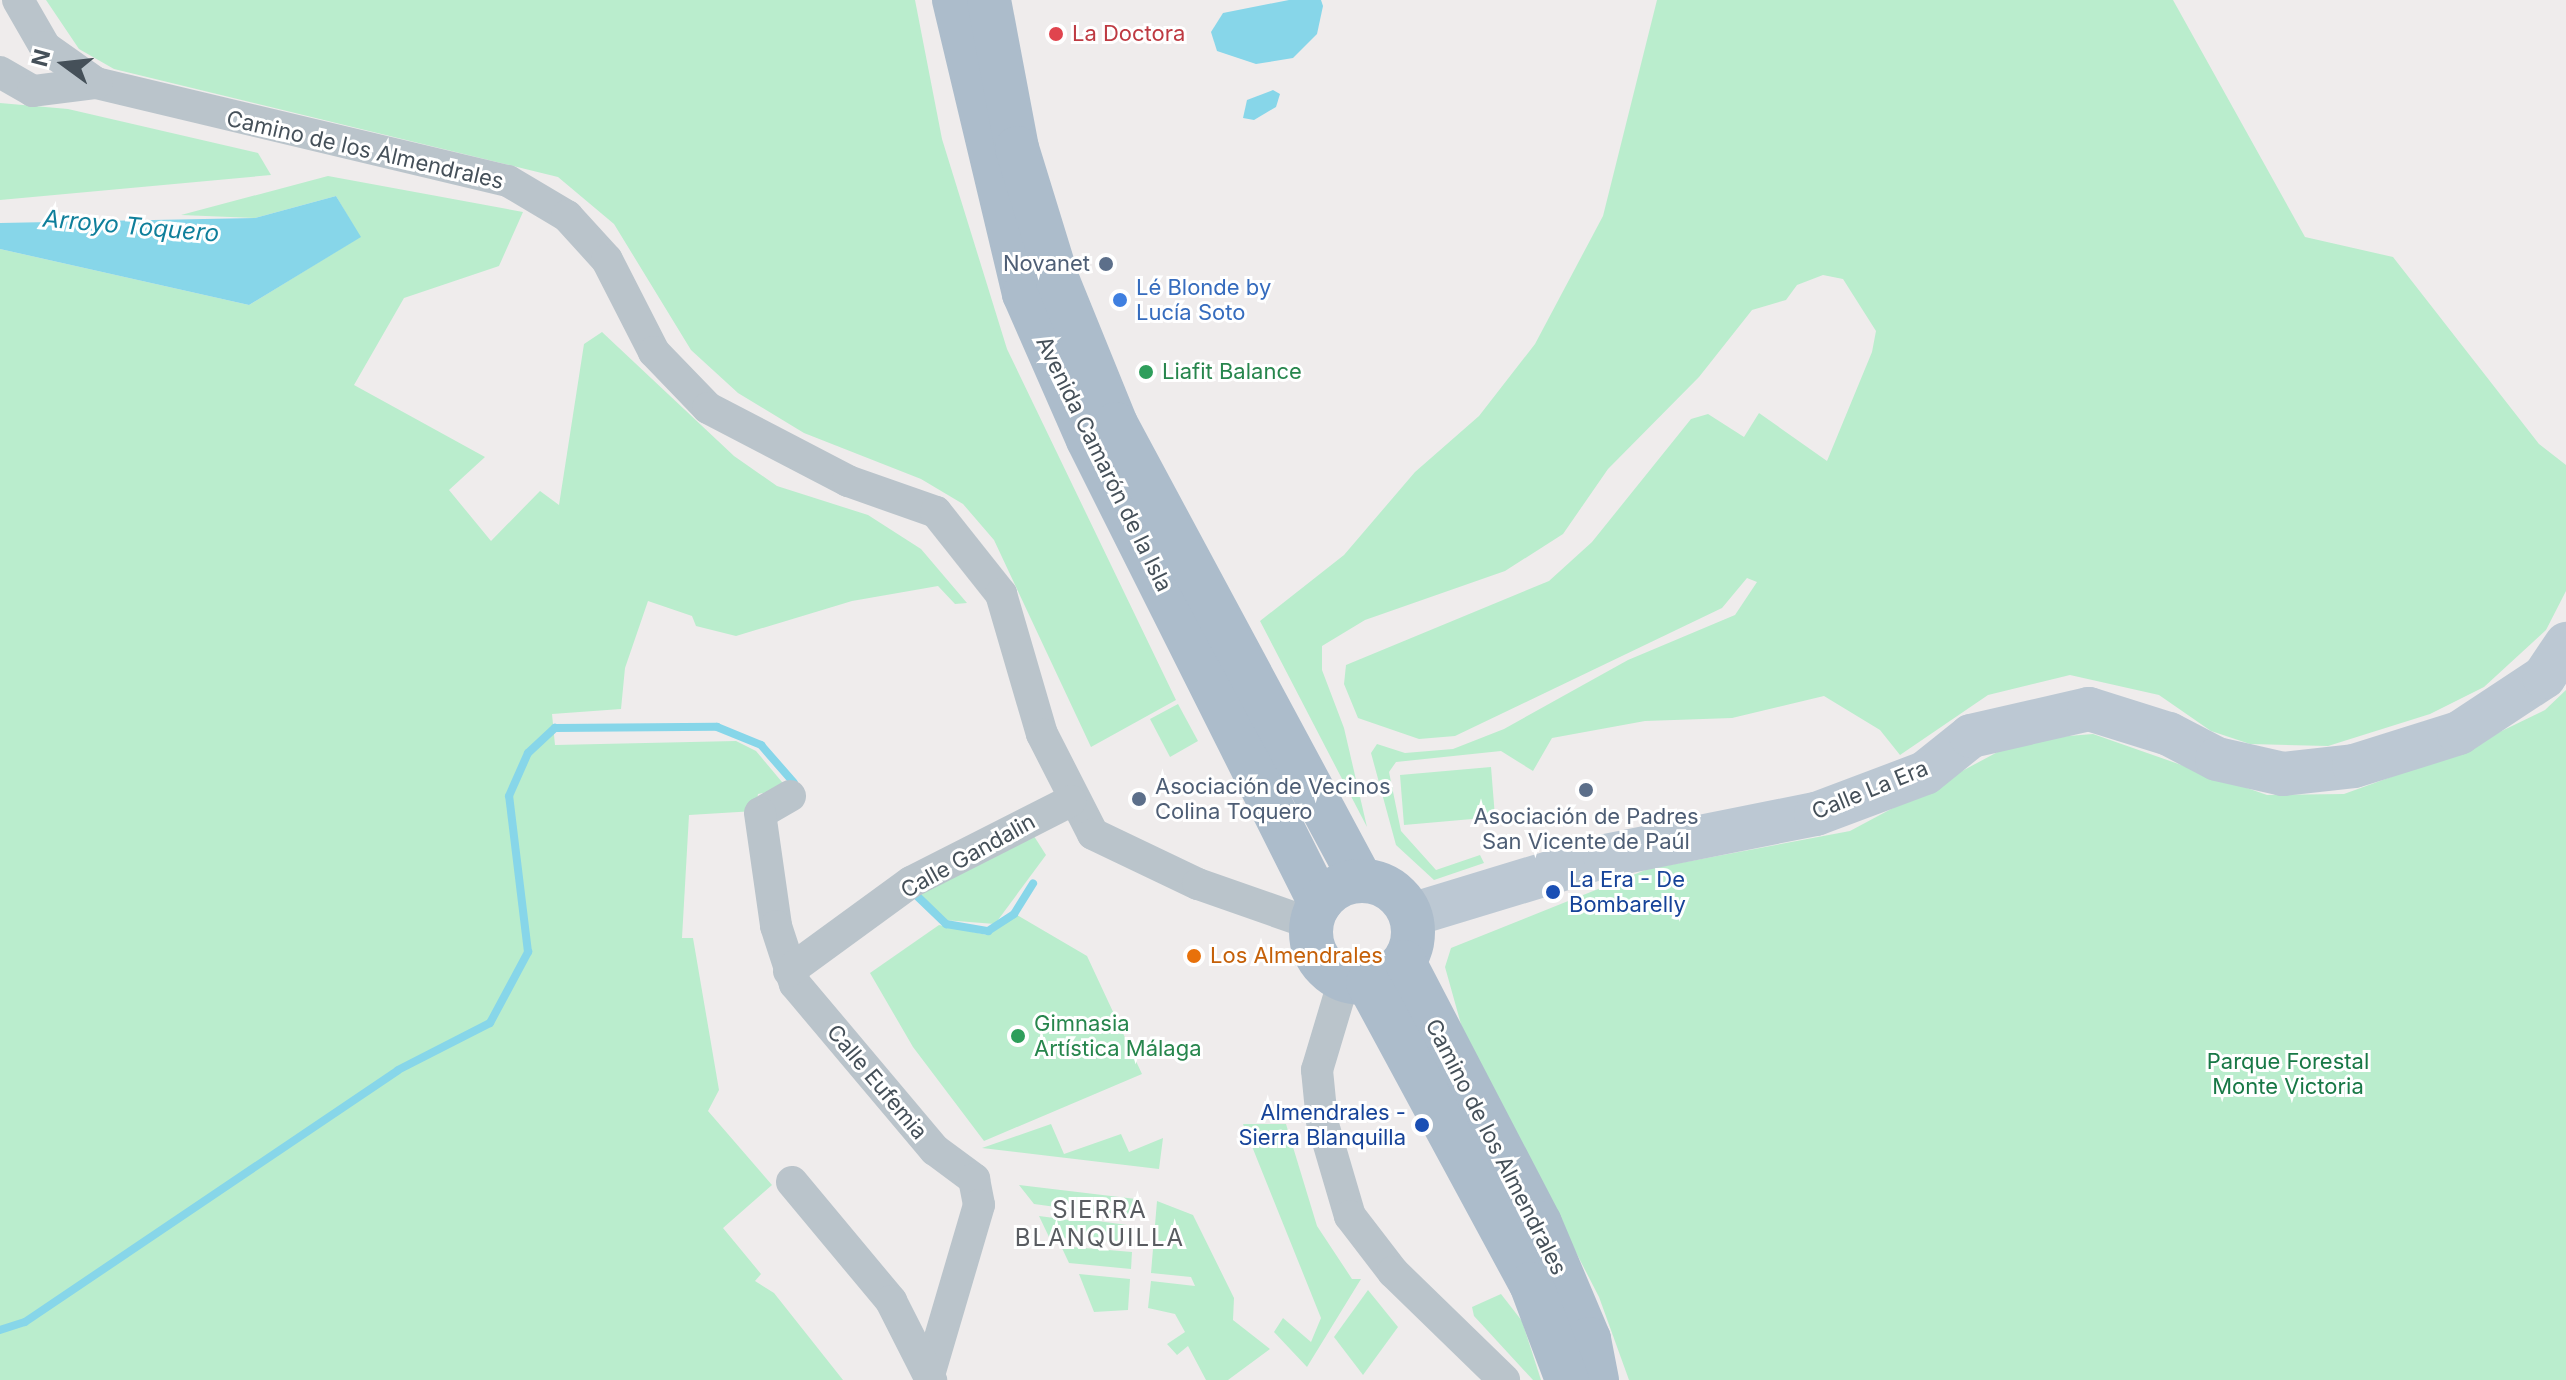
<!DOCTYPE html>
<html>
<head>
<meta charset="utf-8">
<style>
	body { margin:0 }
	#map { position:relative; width:2566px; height:1380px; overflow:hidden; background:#efecec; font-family:Inter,sans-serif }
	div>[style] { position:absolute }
	.green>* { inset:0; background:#baedcd }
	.water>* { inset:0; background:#87d6e9 }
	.stream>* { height:8px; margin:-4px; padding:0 4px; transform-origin:4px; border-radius:4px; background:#87d6e9 }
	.minor>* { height:32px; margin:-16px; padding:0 16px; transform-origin:16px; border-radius:16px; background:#bac4cb }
	.secondary>* { height:44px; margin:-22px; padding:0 22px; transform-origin:22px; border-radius:22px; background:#bcc8d3 }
	.primary>* { height:44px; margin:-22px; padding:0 22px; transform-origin:22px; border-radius:22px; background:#acbccb }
	.primary>.ring { margin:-22px; padding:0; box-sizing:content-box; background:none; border:44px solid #acbccb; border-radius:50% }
	.dots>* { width:22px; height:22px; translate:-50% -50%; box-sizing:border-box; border:4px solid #fff; border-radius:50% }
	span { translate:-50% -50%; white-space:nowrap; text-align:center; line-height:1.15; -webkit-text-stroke:6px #fff; paint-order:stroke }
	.health-label { font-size:22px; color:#be3a42 }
	.left { translate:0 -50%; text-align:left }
	.street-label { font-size:22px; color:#455059 }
	.service-label { font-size:22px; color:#4e5e75 }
	.right { translate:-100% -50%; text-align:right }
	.shop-label { font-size:22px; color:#366cbe }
	.leisure-label { font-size:22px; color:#27864d }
	.transit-label { font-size:22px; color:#164399 }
	.food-label { font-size:22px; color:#c56008 }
	.park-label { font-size:22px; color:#187846 }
	.water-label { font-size:24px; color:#0f7f9b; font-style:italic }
	.neighbourhood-label { font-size:24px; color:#595c61; letter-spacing:2px }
	.north { position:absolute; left:24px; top:24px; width:80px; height:80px; -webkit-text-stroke:6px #fff; paint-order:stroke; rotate:285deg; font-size:22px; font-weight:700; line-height:32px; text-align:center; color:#455059 }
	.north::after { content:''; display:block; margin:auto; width:28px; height:36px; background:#455059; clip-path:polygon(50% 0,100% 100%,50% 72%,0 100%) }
</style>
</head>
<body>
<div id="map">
	<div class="green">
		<div style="clip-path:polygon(46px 0,915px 0,942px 139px,1007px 349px,1176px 700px,1091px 747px,994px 540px,963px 504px,921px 479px,804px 433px,738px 393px,691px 350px,614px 224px,558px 177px,114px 69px,79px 49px)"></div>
		<div style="clip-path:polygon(1657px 0,2173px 0,2305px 237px,2393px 257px,2539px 444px,2566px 465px,2566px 591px,2546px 630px,2484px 687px,2430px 714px,2328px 746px,2250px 744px,2211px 731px,2159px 695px,2070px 675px,1988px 695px,1900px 755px,1880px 730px,1824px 696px,1732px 718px,1645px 721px,1552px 738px,1533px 771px,1501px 751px,1396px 762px,1389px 772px,1401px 831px,1436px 870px,1480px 855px,1484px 863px,1434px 880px,1396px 845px,1371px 753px,1377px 744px,1405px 753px,1453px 749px,1504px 729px,1628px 660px,1735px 615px,1757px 582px,1747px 578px,1722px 608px,1455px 736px,1419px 739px,1358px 718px,1344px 684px,1346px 665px,1549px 581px,1592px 542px,1691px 419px,1708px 414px,1744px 437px,1759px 413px,1827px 461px,1872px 352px,1876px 331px,1843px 279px,1823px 275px,1797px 285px,1786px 300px,1752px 310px,1699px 377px,1608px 469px,1563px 534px,1505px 571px,1365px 620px,1322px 646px,1322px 670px,1344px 728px,1367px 827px,1260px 621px,1344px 555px,1415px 472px,1479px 416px,1535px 344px,1603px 216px)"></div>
		<div style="clip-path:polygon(0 103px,68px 109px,258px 153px,271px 175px,0 200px)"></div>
		<div style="clip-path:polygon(328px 176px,523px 212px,499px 266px,404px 298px,354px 385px,485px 457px,449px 490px,491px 541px,540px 491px,559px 505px,584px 344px,602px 332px,734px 456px,777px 486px,868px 515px,921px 549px,967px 603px,955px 604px,938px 586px,852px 601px,736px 636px,696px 626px,692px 616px,648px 601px,625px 668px,621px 709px,552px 714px,555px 745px,736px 741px,756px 751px,787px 788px,758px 794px,755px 811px,689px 815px,682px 938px,693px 938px,719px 1090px,708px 1111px,772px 1185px,723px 1228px,761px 1274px,755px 1281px,774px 1293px,843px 1380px,0 1380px,0 249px,249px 305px,360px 237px,336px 196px,255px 218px,181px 215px)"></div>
		<div style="clip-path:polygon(2566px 690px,2566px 1380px,1629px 1380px,1599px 1297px,1464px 1035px,1445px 967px,1451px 948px,1648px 869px,1850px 831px,2020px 740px,2093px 734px,2267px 795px,2344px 794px,2452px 755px,2545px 710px)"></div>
		<div style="clip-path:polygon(1178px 704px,1198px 741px,1170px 757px,1150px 719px)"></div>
		<div style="clip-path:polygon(1491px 767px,1495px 817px,1404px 825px,1400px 775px)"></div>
		<div style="clip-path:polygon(1032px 833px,1046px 855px,995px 924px,944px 920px,919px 893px)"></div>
		<div style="clip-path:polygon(1017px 915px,1087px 956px,1142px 1074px,984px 1141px,913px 1047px,870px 973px,939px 925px,987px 935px)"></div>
		<div style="clip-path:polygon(1051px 1124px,1064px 1154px,1121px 1134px,1129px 1152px,1163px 1138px,1159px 1169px,982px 1148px)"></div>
		<div style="clip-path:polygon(1243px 1124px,1286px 1124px,1317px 1226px,1352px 1279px,1361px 1279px,1307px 1367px,1274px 1332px,1283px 1318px,1311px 1342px,1321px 1318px)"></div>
		<div style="clip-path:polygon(1019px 1185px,1136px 1199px,1135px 1216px,1100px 1212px,1098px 1221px,1134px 1226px,1133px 1243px,1049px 1237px,1039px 1216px,1077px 1221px,1078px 1210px,1034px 1204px)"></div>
		<div style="clip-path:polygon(1157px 1201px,1193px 1215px,1234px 1298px,1233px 1320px,1270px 1349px,1228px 1380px,1206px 1380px,1188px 1346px,1177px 1355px,1167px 1344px,1185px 1332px,1175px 1314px,1148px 1308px,1151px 1281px,1195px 1286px,1191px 1277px,1151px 1273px)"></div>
		<div style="clip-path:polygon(1061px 1246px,1132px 1252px,1131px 1269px,1069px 1263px)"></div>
		<div style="clip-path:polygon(1079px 1274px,1130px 1279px,1128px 1310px,1094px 1312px)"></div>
		<div style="clip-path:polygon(1368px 1290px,1398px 1327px,1363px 1375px,1334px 1337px)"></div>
		<div style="clip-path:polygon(1501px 1294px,1522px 1321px,1541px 1380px,1533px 1380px,1474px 1316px,1472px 1307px)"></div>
	</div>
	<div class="water">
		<div style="clip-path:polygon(1289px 0,1321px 0,1323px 6px,1317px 34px,1293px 58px,1256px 64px,1217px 51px,1211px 32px,1223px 13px)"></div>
		<div style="clip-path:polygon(1273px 90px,1280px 94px,1276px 107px,1254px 120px,1243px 118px,1247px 100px)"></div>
		<div style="clip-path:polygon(336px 196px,361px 237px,249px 305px,0 249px,0 223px,255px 218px)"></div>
	</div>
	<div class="stream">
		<div style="left:916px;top:895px;width:42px;rotate:44deg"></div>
		<div style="left:946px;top:924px;width:43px;rotate:9.5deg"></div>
		<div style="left:988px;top:931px;width:31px;rotate:-33deg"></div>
		<div style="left:1014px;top:914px;width:36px;rotate:-58deg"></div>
		<div style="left:0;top:1330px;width:26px;rotate:-18deg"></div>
		<div style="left:25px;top:1322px;width:450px;rotate:-34deg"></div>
		<div style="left:398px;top:1070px;width:103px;rotate:-27.1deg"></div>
		<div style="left:490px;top:1023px;width:81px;rotate:-61.8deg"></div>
		<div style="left:528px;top:952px;width:157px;rotate:-96.9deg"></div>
		<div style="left:509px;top:796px;width:47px;rotate:-66.2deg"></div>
		<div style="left:528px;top:753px;width:37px;rotate:-43deg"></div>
		<div style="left:555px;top:728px;width:162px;rotate:-0.4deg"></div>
		<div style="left:717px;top:727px;width:48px;rotate:22.2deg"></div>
		<div style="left:761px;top:745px;width:50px;rotate:49deg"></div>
	</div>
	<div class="minor">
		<div style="left:18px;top:0;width:54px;rotate:60.1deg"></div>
		<div style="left:45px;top:47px;width:62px;rotate:35.2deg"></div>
		<div style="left:96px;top:83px;width:423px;rotate:13.4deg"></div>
		<div style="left:508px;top:181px;width:69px;rotate:30.7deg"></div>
		<div style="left:567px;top:216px;width:59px;rotate:47.7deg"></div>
		<div style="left:607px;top:260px;width:103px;rotate:62.9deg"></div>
		<div style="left:654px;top:352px;width:78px;rotate:46deg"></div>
		<div style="left:708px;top:408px;width:158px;rotate:27.5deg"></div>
		<div style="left:848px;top:481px;width:93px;rotate:19.4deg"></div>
		<div style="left:936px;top:512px;width:105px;rotate:51.6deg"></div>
		<div style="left:1001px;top:594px;width:146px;rotate:73.7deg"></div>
		<div style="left:1042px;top:734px;width:112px;rotate:63deg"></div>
		<div style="left:1093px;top:834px;width:116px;rotate:25.5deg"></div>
		<div style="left:1198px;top:884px;width:121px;rotate:19.3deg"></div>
		<div style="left:0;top:72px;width:38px;rotate:30deg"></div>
		<div style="left:33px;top:91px;width:64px;rotate:-7.2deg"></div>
		<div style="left:790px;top:796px;width:34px;rotate:150deg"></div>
		<div style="left:760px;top:813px;width:114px;rotate:81.9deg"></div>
		<div style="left:776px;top:926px;width:61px;rotate:71.9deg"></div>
		<div style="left:795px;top:984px;width:217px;rotate:49.9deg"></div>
		<div style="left:935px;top:1150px;width:49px;rotate:36.6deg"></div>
		<div style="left:974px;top:1179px;width:26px;rotate:79deg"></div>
		<div style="left:979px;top:1205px;width:173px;rotate:106.4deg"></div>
		<div style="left:789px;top:971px;width:151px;rotate:-36.1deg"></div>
		<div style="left:911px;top:882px;width:179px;rotate:-26.9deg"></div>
		<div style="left:1344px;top:980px;width:94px;rotate:106.7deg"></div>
		<div style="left:1317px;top:1070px;width:51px;rotate:84.4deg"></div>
		<div style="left:1322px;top:1121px;width:99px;rotate:73.6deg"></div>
		<div style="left:1350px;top:1216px;width:71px;rotate:52.5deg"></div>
		<div style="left:1393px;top:1272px;width:155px;rotate:44.2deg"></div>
		<div style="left:792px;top:1182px;width:155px;rotate:50.2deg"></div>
		<div style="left:891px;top:1301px;width:89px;rotate:63.1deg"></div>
	</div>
	<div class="secondary">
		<div style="left:1411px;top:915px;width:203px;rotate:-16.9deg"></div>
		<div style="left:1605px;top:856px;width:215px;rotate:-11.3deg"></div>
		<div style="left:1816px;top:814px;width:116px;rotate:-20.6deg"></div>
		<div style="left:1925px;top:773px;width:59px;rotate:-38.8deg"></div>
		<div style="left:1971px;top:736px;width:121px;rotate:-12.9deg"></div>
		<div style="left:2089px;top:709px;width:84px;rotate:17.4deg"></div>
		<div style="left:2169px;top:734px;width:54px;rotate:27.5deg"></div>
		<div style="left:2217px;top:759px;width:68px;rotate:12.8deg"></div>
		<div style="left:2283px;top:774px;width:71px;rotate:-6.4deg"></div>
		<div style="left:2354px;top:766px;width:110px;rotate:-17.4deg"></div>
		<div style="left:2459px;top:733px;width:102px;rotate:-33.4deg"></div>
		<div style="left:2544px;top:677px;width:40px;rotate:-56deg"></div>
	</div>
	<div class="primary">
		<div style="left:954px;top:0;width:302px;rotate:76.6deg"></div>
		<div style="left:1024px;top:294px;width:159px;rotate:66.3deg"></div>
		<div style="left:1088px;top:440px;width:518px;rotate:63.39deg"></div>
		<div style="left:989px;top:0;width:151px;rotate:79.3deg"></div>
		<div style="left:1017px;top:148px;width:139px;rotate:72.9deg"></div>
		<div style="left:1058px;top:281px;width:154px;rotate:67.9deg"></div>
		<div style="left:1116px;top:424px;width:518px;rotate:61.75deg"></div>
		<div class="ring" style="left:1311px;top:881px;width:58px;height:58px"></div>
		<div style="left:1404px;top:962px;width:294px;rotate:62.5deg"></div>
		<div style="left:1540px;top:1223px;width:126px;rotate:67.1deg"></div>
		<div style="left:1589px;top:1339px;width:42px;rotate:79deg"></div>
		<div style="left:1368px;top:983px;width:342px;rotate:61.6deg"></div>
		<div style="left:1531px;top:1284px;width:103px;rotate:69.4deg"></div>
	</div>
	<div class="dots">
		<div style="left:1056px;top:34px;background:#e0444e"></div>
		<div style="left:1106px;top:264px;background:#5c6f8a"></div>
		<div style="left:1120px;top:300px;background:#3f7fe0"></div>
		<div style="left:1146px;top:372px;background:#2e9e5b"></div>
		<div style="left:1586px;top:790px;background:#5c6f8a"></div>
		<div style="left:1139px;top:799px;background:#5c6f8a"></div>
		<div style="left:1553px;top:892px;background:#1a4fb4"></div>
		<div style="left:1194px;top:956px;background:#e8710a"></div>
		<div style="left:1018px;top:1036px;background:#2e9e5b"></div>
		<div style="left:1422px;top:1125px;background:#1a4fb4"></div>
	</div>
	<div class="health-label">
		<span class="left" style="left:1072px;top:34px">La Doctora</span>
	</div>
	<div class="street-label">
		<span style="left:365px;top:150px;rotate:13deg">Camino de los Almendrales</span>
		<span style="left:1104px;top:464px;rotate:64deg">Avenida Camarón de la Isla</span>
		<span style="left:1870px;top:790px;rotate:-22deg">Calle La Era</span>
		<span style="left:968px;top:856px;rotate:-29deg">Calle Gandalin</span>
		<span style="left:877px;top:1082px;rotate:50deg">Calle Eufemia</span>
		<span style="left:1496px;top:1147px;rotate:63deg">Camino de los Almendrales</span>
	</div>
	<div class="service-label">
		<span class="right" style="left:1090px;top:264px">Novanet</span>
		<span class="left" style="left:1155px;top:799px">Asociación de Vecinos<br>Colina Toquero</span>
		<span style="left:1586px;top:829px">Asociación de Padres<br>San Vicente de Paúl</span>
	</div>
	<div class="shop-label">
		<span class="left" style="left:1136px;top:300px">Lé Blonde by<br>Lucía Soto</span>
	</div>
	<div class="leisure-label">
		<span class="left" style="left:1162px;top:372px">Liafit Balance</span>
		<span class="left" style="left:1034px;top:1036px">Gimnasia<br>Artística Málaga</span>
	</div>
	<div class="transit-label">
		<span class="left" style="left:1569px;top:892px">La Era - De<br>Bombarelly</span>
		<span class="right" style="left:1406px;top:1125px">Almendrales -<br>Sierra Blanquilla</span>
	</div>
	<div class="food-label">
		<span class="left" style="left:1210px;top:956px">Los Almendrales</span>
	</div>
	<div class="park-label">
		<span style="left:2288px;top:1074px">Parque Forestal<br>Monte Victoria</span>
	</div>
	<div class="water-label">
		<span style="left:131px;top:226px;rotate:5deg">Arroyo Toquero</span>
	</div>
	<div class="neighbourhood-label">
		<span style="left:1100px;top:1224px">SIERRA<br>BLANQUILLA</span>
	</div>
	<div class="north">N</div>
</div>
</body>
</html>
